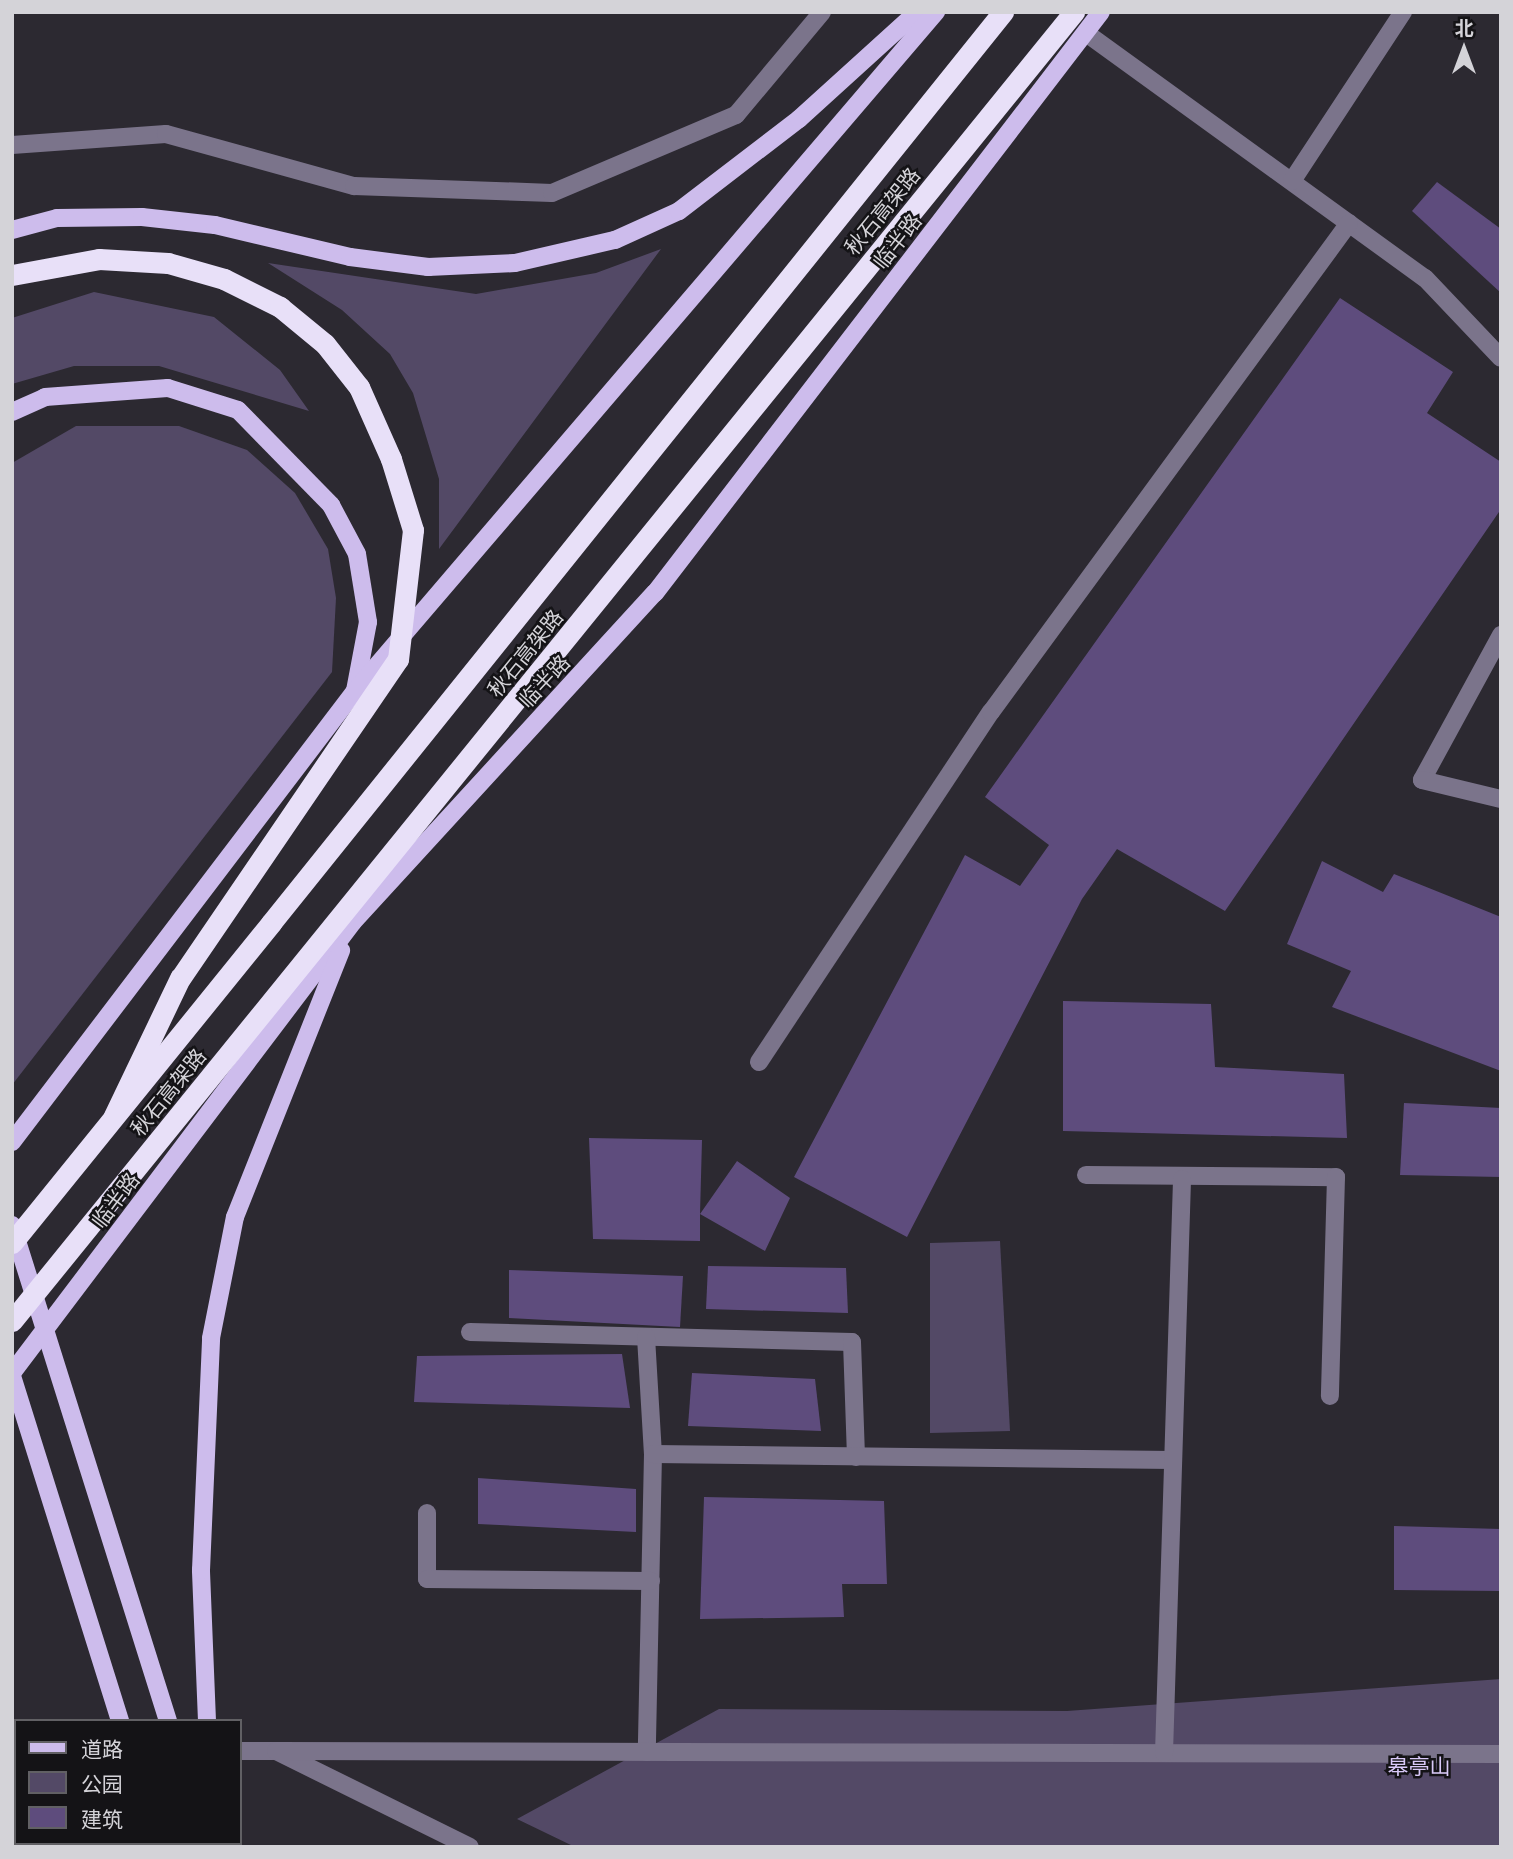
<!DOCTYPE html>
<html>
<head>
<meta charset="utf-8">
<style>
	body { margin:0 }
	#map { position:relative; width:1513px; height:1859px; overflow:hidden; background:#2c2931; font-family:Barlow,"Noto Sans SC",sans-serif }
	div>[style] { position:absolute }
	.green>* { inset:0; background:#534966 }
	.building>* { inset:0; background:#5e4c7d }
	.minor>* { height:18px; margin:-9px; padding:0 9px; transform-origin:9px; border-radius:9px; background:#7b748b }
	.major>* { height:18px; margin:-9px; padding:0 9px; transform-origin:9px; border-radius:9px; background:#cdbcec }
	.highway>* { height:21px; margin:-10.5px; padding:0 10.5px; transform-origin:10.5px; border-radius:10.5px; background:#e8e0f8 }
	.major-bridge>* { height:18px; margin:-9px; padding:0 9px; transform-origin:9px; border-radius:9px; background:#cdbcec }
	.highway-bridge>* { height:21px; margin:-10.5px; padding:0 10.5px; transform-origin:10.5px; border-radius:10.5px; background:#e8e0f8 }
	span { translate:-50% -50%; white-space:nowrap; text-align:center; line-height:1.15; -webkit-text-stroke:5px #141316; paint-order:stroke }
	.street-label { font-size:21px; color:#d4d3d8 }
	.park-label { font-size:21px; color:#d9c9f8 }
	.frame { position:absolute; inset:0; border:14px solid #d4d3d8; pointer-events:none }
	.legend { position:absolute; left:14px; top:1719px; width:228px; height:126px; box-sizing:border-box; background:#141316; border:2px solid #616064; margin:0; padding:9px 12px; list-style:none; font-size:21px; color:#d4d3d8 }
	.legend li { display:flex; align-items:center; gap:14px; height:35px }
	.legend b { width:35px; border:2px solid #616064 }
	.north { position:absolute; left:1429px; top:14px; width:70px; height:70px; -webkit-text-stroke:5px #141316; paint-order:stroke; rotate:0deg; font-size:19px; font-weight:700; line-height:28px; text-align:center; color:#d4d3d8 }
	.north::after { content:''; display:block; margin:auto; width:24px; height:32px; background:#d4d3d8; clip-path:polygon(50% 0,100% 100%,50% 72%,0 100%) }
</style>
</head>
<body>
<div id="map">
	<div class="green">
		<div style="clip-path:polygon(661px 249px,439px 549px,439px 479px,413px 393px,390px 354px,342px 310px,268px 263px,476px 294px,596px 273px)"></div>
		<div style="clip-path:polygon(94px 292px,214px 317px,280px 370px,309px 411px,159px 366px,74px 366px,12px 384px,12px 318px)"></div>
		<div style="clip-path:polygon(76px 426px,179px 426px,247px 450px,295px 493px,328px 549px,336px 598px,332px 672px,12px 1085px,12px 463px)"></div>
		<div style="clip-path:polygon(1000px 1241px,1010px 1431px,930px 1433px,930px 1243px)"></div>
		<div style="clip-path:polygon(1501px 1679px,1501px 1847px,575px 1847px,517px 1819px,719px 1709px,1067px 1711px)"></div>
	</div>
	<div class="building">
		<div style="clip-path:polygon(1437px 182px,1501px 229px,1501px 293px,1412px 211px)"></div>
		<div style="clip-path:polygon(1340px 298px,1453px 372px,1427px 413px,1501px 462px,1501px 509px,1225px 911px,1117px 849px,1082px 899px,907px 1237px,794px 1177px,965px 855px,1020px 886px,1049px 845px,985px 797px)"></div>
		<div style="clip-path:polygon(1322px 861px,1383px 892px,1394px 874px,1501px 917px,1501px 1071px,1332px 1007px,1351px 971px,1287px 944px)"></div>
		<div style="clip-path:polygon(1063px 1001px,1211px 1004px,1215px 1067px,1344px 1074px,1347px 1138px,1063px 1131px)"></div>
		<div style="clip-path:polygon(1404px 1103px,1501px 1108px,1501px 1177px,1400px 1175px)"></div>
		<div style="clip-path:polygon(589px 1138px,702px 1140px,700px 1214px,737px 1161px,790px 1198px,765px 1251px,700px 1214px,700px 1241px,593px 1239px)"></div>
		<div style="clip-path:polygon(708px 1266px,846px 1268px,848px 1313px,706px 1309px)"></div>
		<div style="clip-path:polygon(509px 1270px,683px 1276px,680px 1327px,509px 1318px)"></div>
		<div style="clip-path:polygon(622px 1354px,630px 1408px,414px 1402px,417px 1356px)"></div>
		<div style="clip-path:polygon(692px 1373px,815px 1379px,821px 1431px,688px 1426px)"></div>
		<div style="clip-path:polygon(478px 1478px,636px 1489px,636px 1532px,478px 1524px)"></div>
		<div style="clip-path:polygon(704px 1497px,884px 1501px,887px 1584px,842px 1584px,844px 1617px,700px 1619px)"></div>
		<div style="clip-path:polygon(1394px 1526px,1501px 1529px,1501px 1591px,1394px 1590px)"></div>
	</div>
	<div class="minor">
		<div style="left:1086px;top:33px;width:418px;rotate:35.9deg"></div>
		<div style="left:1425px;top:278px;width:110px;rotate:46.5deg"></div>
		<div style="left:12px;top:145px;width:154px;rotate:-4.1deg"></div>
		<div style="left:166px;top:134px;width:195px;rotate:15.5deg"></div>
		<div style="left:354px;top:186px;width:198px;rotate:2deg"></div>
		<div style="left:552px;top:193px;width:200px;rotate:-23deg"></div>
		<div style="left:736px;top:115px;width:134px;rotate:-50.1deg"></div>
		<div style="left:1292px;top:181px;width:202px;rotate:-56.7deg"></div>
		<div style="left:1501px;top:635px;width:165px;rotate:118.6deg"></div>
		<div style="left:1422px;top:780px;width:81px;rotate:13.5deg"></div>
		<div style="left:759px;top:1062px;width:420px;rotate:-56.5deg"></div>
		<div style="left:991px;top:712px;width:606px;rotate:-53.79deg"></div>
		<div style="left:1086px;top:1175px;width:250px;rotate:0.5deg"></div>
		<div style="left:1336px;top:1177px;width:219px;rotate:91.6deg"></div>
		<div style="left:470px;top:1332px;width:382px;rotate:1.5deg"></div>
		<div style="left:852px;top:1342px;width:115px;rotate:88deg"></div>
		<div style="left:646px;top:1337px;width:117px;rotate:86.6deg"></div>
		<div style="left:653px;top:1454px;width:298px;rotate:91.2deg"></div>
		<div style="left:653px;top:1454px;width:520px;rotate:0.66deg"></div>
		<div style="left:427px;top:1513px;width:66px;rotate:90deg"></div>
		<div style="left:427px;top:1579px;width:224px;rotate:0.5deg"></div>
		<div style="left:240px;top:1751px;width:36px"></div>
		<div style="left:276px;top:1751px;width:216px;rotate:26.3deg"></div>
		<div style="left:276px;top:1751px;width:1225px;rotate:0.14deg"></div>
		<div style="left:1164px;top:1753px;width:574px;rotate:-88.2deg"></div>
		<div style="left:12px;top:1757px;width:4px;rotate:-14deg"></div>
	</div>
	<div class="major">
		<div style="left:12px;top:230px;width:47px;rotate:-14.9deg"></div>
		<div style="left:57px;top:218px;width:85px;rotate:-0.7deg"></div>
		<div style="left:142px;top:217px;width:73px;rotate:6.3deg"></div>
		<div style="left:215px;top:225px;width:139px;rotate:13.3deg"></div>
		<div style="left:350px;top:257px;width:79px;rotate:7.3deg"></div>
		<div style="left:428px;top:267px;width:87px;rotate:-2.6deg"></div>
		<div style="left:515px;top:263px;width:103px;rotate:-13deg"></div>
		<div style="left:615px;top:240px;width:70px;rotate:-24.4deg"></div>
		<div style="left:679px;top:211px;width:151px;rotate:-37.5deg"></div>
		<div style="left:799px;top:119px;width:159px;rotate:-42.2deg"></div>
		<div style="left:12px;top:412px;width:36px;rotate:-24deg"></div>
		<div style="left:45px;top:397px;width:123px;rotate:-4.2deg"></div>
		<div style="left:168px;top:388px;width:73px;rotate:17.4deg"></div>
		<div style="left:238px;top:410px;width:133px;rotate:45.6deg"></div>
		<div style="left:331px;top:505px;width:55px;rotate:62deg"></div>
		<div style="left:357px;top:554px;width:69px;rotate:80.8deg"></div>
		<div style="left:368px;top:622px;width:70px;rotate:100.7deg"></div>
		<div style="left:12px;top:1142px;width:567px;rotate:-52.75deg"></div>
		<div style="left:355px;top:691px;width:894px;rotate:-49.45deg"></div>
		<div style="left:12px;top:1373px;width:565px;rotate:-52.91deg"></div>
		<div style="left:353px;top:922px;width:447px;rotate:-47.5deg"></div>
		<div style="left:655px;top:593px;width:732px;rotate:-52.49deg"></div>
		<div style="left:12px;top:1376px;width:362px;rotate:72.6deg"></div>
		<div style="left:207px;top:1721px;width:151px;rotate:-92.3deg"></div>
		<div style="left:201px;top:1570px;width:232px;rotate:-87.5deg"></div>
		<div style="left:211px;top:1338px;width:123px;rotate:-78.8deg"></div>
		<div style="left:235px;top:1217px;width:287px;rotate:-68.3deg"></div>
		<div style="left:163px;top:1843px;width:4px;rotate:63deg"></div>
		<div style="left:212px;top:1843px;width:4px;rotate:76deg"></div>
	</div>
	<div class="highway">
		<div style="left:271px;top:923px;width:1169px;rotate:-51.22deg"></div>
	</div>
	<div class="major-bridge">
		<div style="left:12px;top:1225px;width:520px;rotate:72.54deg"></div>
	</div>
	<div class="highway-bridge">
		<div style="left:12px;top:275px;width:88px;rotate:-10.4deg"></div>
		<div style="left:99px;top:259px;width:69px;rotate:3.3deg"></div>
		<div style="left:168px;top:263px;width:58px;rotate:15.9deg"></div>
		<div style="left:224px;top:279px;width:63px;rotate:26.6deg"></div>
		<div style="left:280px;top:307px;width:58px;rotate:39.4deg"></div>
		<div style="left:325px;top:344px;width:55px;rotate:51.7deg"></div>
		<div style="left:359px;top:387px;width:79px;rotate:66deg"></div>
		<div style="left:391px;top:459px;width:74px;rotate:72.8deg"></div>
		<div style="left:413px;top:530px;width:130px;rotate:96.6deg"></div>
		<div style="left:398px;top:659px;width:386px;rotate:124.3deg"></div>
		<div style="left:180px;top:978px;width:153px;rotate:115.6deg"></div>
		<div style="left:12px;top:1243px;width:412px;rotate:-51deg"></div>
		<div style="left:12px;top:1321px;width:1686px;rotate:-50.95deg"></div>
	</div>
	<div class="street-label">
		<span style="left:882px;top:211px;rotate:-51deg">秋石高架路</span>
		<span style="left:897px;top:241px;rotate:-52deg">临半路</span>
		<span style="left:525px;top:653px;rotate:-51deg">秋石高架路</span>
		<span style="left:544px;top:681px;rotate:-47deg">临半路</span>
		<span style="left:168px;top:1092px;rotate:-51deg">秋石高架路</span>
		<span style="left:115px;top:1200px;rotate:-53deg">临半路</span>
	</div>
	<div class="park-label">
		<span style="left:1419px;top:1766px">皋亭山</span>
	</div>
	<div class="frame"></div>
	<ul class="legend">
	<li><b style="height:9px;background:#cdbcec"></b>道路</li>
	<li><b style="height:19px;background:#534966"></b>公园</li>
	<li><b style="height:19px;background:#5e4c7d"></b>建筑</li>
	</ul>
	<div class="north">北</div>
</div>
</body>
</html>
